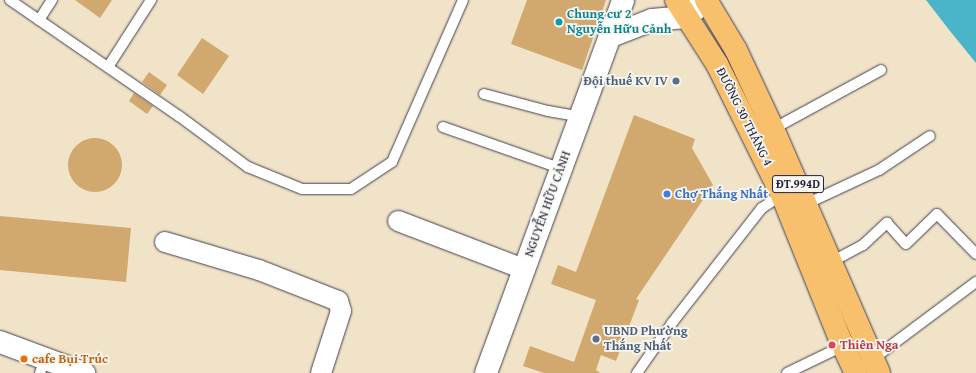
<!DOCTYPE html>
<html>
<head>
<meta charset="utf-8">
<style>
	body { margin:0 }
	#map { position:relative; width:976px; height:373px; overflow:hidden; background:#f0e3c7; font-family:"Gentium Book Plus",serif }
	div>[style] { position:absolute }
	.water>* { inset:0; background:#4ab4c8 }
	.building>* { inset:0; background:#d1a86e }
	.round { border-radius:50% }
	.roads { filter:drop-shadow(0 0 1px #413f50) drop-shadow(0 0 1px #413f50) }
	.service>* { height:10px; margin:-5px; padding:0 5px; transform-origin:5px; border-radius:5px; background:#fff }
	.minor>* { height:20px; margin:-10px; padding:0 10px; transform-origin:10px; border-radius:10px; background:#fff }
	.tertiary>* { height:22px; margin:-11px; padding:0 11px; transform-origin:11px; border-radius:11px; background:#fff }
	.primary>* { height:22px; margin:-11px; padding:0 11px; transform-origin:11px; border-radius:11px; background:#f8bf6c }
	.dots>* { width:11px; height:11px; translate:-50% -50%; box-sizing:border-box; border:2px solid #f6f6f2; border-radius:50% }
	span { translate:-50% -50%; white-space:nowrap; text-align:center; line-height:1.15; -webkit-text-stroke:3.5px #f6f6f2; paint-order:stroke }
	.shield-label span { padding:1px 3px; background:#f6f6f2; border:1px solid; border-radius:3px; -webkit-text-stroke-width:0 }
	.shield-label { font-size:12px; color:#22223b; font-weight:700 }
	.culture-label { font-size:13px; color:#0d838f; font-weight:700 }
	.left { translate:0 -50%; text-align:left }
	.service-label { font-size:13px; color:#4e5e75; font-weight:700 }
	.right { translate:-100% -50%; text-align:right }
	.street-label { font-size:13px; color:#22223b }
	.shop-label { font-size:13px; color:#366cbe; font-weight:700 }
	.health-label { font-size:13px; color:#be3a42; font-weight:700 }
	.food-label { font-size:13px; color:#c56008; font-weight:700 }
</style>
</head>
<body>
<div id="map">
	<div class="water">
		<div style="clip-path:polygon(926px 0,976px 0,976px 63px,950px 31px)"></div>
	</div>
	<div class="building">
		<div style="clip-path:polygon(75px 0,112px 0,100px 18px)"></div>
		<div style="clip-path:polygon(527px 0,606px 0,582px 70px,511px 44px)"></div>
		<div style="clip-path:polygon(202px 38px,229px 56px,203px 94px,177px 75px)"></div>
		<div style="clip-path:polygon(149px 72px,167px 85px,160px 95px,142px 82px)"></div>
		<div style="clip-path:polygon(134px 93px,153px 106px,147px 114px,129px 101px)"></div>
		<div style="clip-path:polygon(634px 115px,695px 139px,692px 148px,713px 185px,636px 299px,639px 300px,616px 361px,601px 355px,596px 370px,600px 373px,544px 373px,523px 366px,530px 346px,574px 362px,596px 300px,551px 284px,558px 265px,576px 272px)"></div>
		<div class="round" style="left:68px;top:138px;width:54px;height:54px"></div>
		<div style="clip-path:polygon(0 216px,131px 228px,126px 282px,0 270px)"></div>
	</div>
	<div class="roads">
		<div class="service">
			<div style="left:10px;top:0;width:205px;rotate:34.5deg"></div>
			<div style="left:179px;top:116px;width:86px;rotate:36.5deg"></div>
			<div style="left:248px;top:167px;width:58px;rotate:22.2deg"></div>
			<div style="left:302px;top:189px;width:49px"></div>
			<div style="left:351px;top:189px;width:49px;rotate:-33.4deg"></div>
			<div style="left:392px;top:162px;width:177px;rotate:-66.3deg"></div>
			<div style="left:39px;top:20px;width:24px;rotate:-57deg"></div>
			<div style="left:108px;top:67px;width:80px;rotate:-57.3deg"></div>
			<div style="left:484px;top:94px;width:66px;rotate:14.9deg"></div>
			<div style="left:548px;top:111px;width:34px;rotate:10deg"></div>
			<div style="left:443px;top:127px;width:126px;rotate:19.4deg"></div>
			<div style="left:773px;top:129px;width:123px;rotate:-28.6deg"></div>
			<div style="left:806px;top:204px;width:81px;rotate:-25deg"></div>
			<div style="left:879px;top:170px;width:61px;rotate:-33.7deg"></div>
			<div style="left:831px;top:262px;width:36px;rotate:-28deg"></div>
			<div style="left:863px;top:245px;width:33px;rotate:-43deg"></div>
			<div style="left:887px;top:223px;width:28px;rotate:48deg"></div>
			<div style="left:906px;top:244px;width:43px;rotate:-44.1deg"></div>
			<div style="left:937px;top:214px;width:56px;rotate:45.7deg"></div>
			<div style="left:873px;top:359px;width:129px;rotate:-36.8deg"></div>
			<div style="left:40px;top:373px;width:15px;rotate:-70deg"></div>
			<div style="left:637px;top:373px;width:61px;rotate:-55deg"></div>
			<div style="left:672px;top:323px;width:146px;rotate:-52deg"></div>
			<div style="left:762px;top:208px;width:24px;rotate:-33deg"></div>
			<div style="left:787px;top:373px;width:62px;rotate:-25.7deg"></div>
		</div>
		<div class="minor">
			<div style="left:398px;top:221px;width:135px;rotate:20.9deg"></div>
			<div style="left:165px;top:242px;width:98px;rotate:16.6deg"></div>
			<div style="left:259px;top:270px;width:85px;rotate:21.4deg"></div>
			<div style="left:338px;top:301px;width:10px;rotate:73deg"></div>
			<div style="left:341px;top:311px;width:65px;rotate:107.9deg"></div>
		</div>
		<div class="tertiary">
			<div style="left:611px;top:36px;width:44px;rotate:-21.3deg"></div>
			<div style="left:652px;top:20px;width:34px;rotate:-5deg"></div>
			<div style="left:686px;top:17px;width:26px;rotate:-39deg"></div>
			<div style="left:0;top:342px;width:90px;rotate:20.3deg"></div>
			<div style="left:486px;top:373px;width:397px;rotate:-69.8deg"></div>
		</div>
		<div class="primary">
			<div style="left:676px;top:0;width:76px;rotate:57.4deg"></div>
			<div style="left:717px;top:64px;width:146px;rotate:63.6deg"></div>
			<div style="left:782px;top:195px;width:153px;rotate:68.1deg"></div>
			<div style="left:839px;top:337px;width:40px;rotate:65deg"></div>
			<div style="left:706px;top:0;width:58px;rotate:59deg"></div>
			<div style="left:736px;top:50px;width:87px;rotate:64.9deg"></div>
			<div style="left:773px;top:129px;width:266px;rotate:66.5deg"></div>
		</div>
	</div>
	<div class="dots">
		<div style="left:559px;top:22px;background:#0f9aa8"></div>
		<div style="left:676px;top:81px;background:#5c6f8a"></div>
		<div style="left:667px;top:194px;background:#3f7fe0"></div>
		<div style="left:596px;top:339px;background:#5c6f8a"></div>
		<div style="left:832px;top:345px;background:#e0444e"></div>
		<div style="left:24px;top:359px;background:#e8710a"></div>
	</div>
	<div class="shield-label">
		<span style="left:798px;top:184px">ĐT.994D</span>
	</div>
	<div class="culture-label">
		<span class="left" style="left:567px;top:22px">Chung cư 2<br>Nguyễn Hữu Cảnh</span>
	</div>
	<div class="service-label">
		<span class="right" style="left:668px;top:81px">Đội thuế KV IV</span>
		<span class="left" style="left:604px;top:339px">UBND Phường<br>Thắng Nhất</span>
	</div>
	<div class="street-label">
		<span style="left:744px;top:117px;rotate:63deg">ĐƯỜNG 30 THÁNG 4</span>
		<span style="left:548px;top:204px;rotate:-70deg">NGUYỄN HỮU CẢNH</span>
	</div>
	<div class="shop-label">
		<span class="left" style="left:675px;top:194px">Chợ Thắng Nhất</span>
	</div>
	<div class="health-label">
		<span class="left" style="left:840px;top:345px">Thiên Nga</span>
	</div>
	<div class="food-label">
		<span class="left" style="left:32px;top:359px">cafe Bụi Trúc</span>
	</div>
</div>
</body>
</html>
